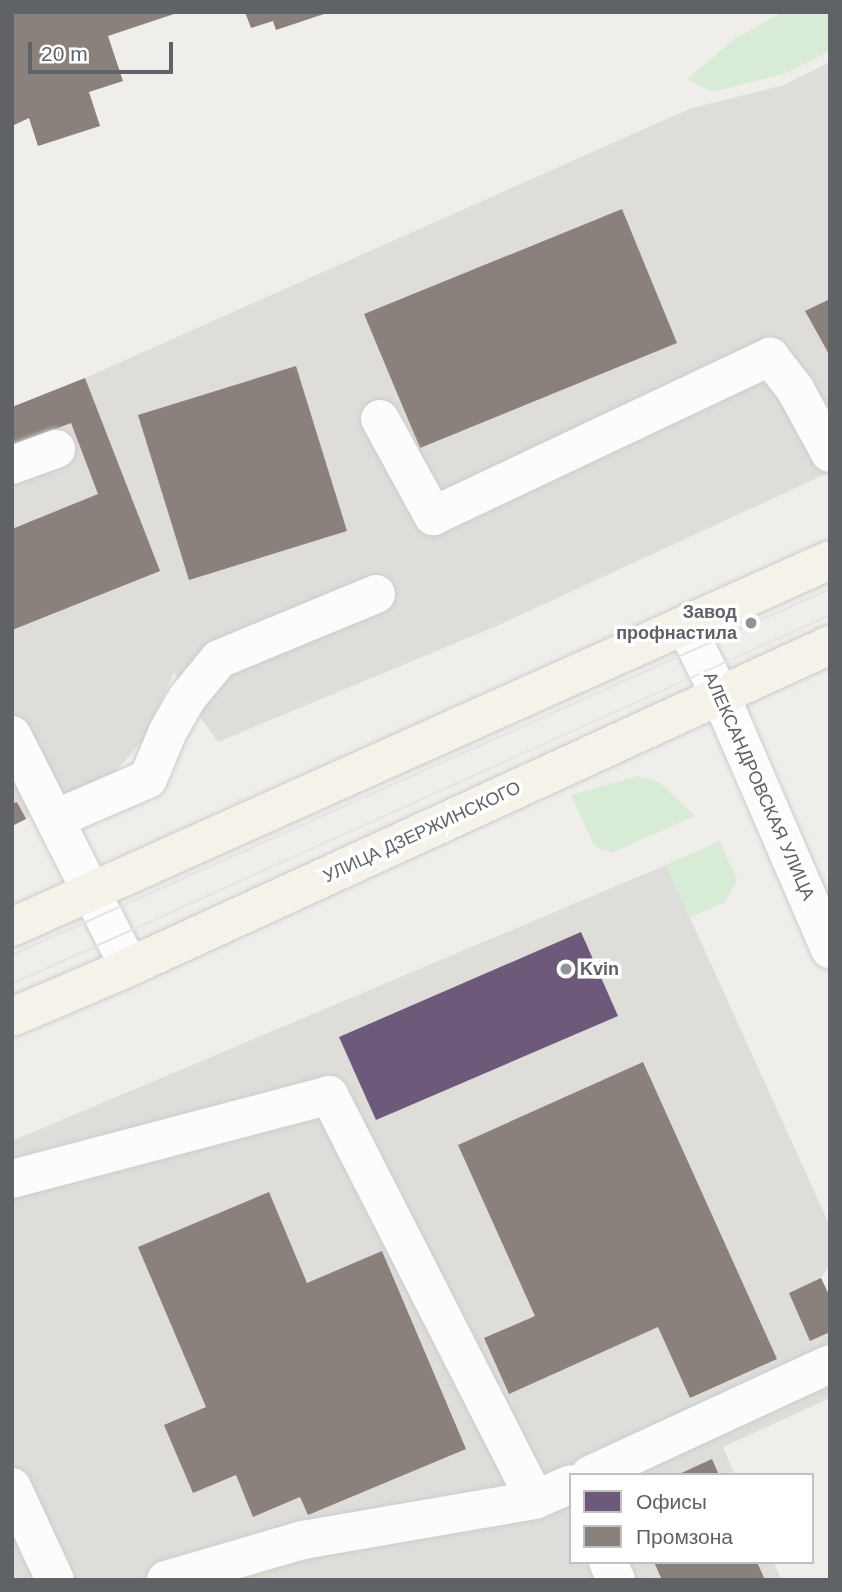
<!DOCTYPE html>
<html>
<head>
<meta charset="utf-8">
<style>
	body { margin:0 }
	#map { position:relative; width:842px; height:1592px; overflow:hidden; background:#efeeea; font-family:Arial,sans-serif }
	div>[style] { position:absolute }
	.industrial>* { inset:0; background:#dfddda }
	.green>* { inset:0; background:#d8ebd6 }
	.offices>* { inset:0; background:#6d597a }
	.industry>* { inset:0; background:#8a817c }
	.roads { filter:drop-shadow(0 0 2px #cbcccc) drop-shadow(0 0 2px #cbcccc) }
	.minor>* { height:38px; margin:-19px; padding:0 19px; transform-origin:19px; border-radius:19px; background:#fdfcfc }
	.major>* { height:38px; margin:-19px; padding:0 19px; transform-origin:19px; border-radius:19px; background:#f4f2e9 }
	.tram>* { height:2px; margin:-1px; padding:0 1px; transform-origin:1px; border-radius:1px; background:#e4e4e4 }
	.dots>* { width:19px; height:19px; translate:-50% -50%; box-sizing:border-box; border:4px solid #fff; border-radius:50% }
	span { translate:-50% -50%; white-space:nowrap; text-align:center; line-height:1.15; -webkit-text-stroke:7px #fff; paint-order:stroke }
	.poi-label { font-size:18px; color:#5f6368; font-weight:700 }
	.right { translate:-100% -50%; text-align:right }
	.left { translate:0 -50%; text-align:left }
	.street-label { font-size:18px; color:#5f6368 }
	.frame { position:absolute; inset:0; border:14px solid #5f6368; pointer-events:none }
	.legend { position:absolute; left:569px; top:1473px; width:245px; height:91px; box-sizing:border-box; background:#fff; border:2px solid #bfc1c3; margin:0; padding:9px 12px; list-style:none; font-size:21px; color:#5f6368 }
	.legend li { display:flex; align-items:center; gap:14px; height:35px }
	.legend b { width:35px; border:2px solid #bfc1c3 }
	.scale { position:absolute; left:28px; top:42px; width:145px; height:32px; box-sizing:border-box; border:4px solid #5f6368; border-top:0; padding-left:9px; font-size:21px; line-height:24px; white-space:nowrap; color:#5f6368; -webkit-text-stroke:5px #fff; paint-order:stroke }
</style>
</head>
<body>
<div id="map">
	<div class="industrial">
		<div style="clip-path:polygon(830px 62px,830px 472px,499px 625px,218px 742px,187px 698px,174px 672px,147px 735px,116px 771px,12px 826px,12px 407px,85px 378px,689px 109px,781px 86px)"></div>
		<div style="clip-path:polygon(666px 865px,830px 1226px,830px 1265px,821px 1278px,830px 1297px,830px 1398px,723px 1447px,735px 1475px,571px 1475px,571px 1562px,774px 1562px,781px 1580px,12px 1580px,12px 1141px)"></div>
	</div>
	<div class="green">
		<div style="clip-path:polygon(783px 12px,830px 12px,830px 51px,784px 74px,713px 92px,687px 79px,733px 40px)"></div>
		<div style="clip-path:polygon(637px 776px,661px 783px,695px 816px,613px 852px,602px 850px,594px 845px,571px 795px)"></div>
		<div style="clip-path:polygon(720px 841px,737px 880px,725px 902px,689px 918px,666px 865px)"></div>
	</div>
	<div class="offices">
		<div style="clip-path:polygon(581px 932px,618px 1016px,376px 1120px,339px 1037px)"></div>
	</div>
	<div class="industry">
		<div style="clip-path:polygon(12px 12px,177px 12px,177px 13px,108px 36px,123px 81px,89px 92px,100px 126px,38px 146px,29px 118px,12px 126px)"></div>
		<div style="clip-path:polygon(245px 12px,327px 12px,327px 13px,276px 30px,273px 21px,251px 28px)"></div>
		<div style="clip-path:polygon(622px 209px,677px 343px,420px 448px,364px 314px)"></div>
		<div style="clip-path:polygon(830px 299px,830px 356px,805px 311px)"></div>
		<div style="clip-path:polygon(296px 366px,347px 531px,189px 580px,138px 415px)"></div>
		<div style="clip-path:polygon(85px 378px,160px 571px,12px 630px,12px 529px,98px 494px,71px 423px,12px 446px,12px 407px)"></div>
		<div style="clip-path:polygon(17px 802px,26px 819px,12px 826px,12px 804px)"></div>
		<div style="clip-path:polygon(643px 1062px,777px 1359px,690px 1398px,658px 1327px,509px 1394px,484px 1338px,535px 1316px,458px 1145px)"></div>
		<div style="clip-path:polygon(269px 1192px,307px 1283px,382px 1251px,466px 1449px,308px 1515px,300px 1497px,253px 1517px,236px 1475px,193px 1493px,164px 1425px,206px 1407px,138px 1247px)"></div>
		<div style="clip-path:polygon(821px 1278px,830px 1297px,830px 1332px,810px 1341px,789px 1293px)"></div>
		<div style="clip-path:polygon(712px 1459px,719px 1475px,677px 1475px)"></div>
		<div style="clip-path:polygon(654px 1562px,757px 1562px,765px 1580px,662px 1580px)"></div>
	</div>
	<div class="roads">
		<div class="minor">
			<div style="left:380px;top:419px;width:111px;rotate:61.3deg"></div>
			<div style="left:433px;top:516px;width:373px;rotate:-25.3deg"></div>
			<div style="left:770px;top:357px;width:41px;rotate:52deg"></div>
			<div style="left:795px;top:389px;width:73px;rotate:61.3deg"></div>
			<div style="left:12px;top:465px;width:47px;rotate:-20deg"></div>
			<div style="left:685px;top:625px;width:78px;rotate:63.4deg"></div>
			<div style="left:720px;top:695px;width:277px;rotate:66.6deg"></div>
			<div style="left:12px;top:735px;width:260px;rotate:63.2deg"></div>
			<div style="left:55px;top:819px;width:101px;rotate:-23.3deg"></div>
			<div style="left:148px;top:779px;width:52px;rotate:-67.4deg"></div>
			<div style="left:168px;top:731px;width:38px;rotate:-60deg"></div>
			<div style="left:187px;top:698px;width:50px;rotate:-50.6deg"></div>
			<div style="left:219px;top:659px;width:170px;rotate:-22.5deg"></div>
			<div style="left:12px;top:1179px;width:328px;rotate:-14.8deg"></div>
			<div style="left:329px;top:1095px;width:454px;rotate:63deg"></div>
			<div style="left:535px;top:1500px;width:39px;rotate:-24deg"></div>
			<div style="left:590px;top:1475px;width:264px;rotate:-24.8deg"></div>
			<div style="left:12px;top:1487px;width:102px;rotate:65.2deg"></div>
			<div style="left:608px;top:1562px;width:20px;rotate:66deg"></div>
			<div style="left:166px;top:1580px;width:143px;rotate:-16.3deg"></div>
			<div style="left:303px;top:1540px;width:235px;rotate:-9.8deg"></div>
		</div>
		<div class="major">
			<div style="left:12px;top:927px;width:897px;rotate:-24.16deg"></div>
			<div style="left:12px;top:1017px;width:127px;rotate:-23.1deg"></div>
			<div style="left:129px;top:967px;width:771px;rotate:-24.67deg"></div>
		</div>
	</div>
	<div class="tram">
		<div style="left:12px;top:955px;width:896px;rotate:-24.11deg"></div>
		<div style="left:12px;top:984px;width:897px;rotate:-24.28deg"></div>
	</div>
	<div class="dots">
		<div style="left:751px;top:623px;background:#919496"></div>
		<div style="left:566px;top:969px;background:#919496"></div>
	</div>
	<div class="poi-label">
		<span class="right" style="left:737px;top:623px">Завод<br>профнастила</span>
		<span class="left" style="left:580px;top:969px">Kvin</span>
	</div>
	<div class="street-label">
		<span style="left:759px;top:786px;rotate:66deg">АЛЕКСАНДРОВСКАЯ УЛИЦА</span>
		<span style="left:422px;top:832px;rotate:-25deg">УЛИЦА ДЗЕРЖИНСКОГО</span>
	</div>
	<div class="frame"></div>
	<ul class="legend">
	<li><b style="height:19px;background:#6d597a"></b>Офисы</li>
	<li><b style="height:19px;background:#8a817c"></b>Промзона</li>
	</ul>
	<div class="scale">20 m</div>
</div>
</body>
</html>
